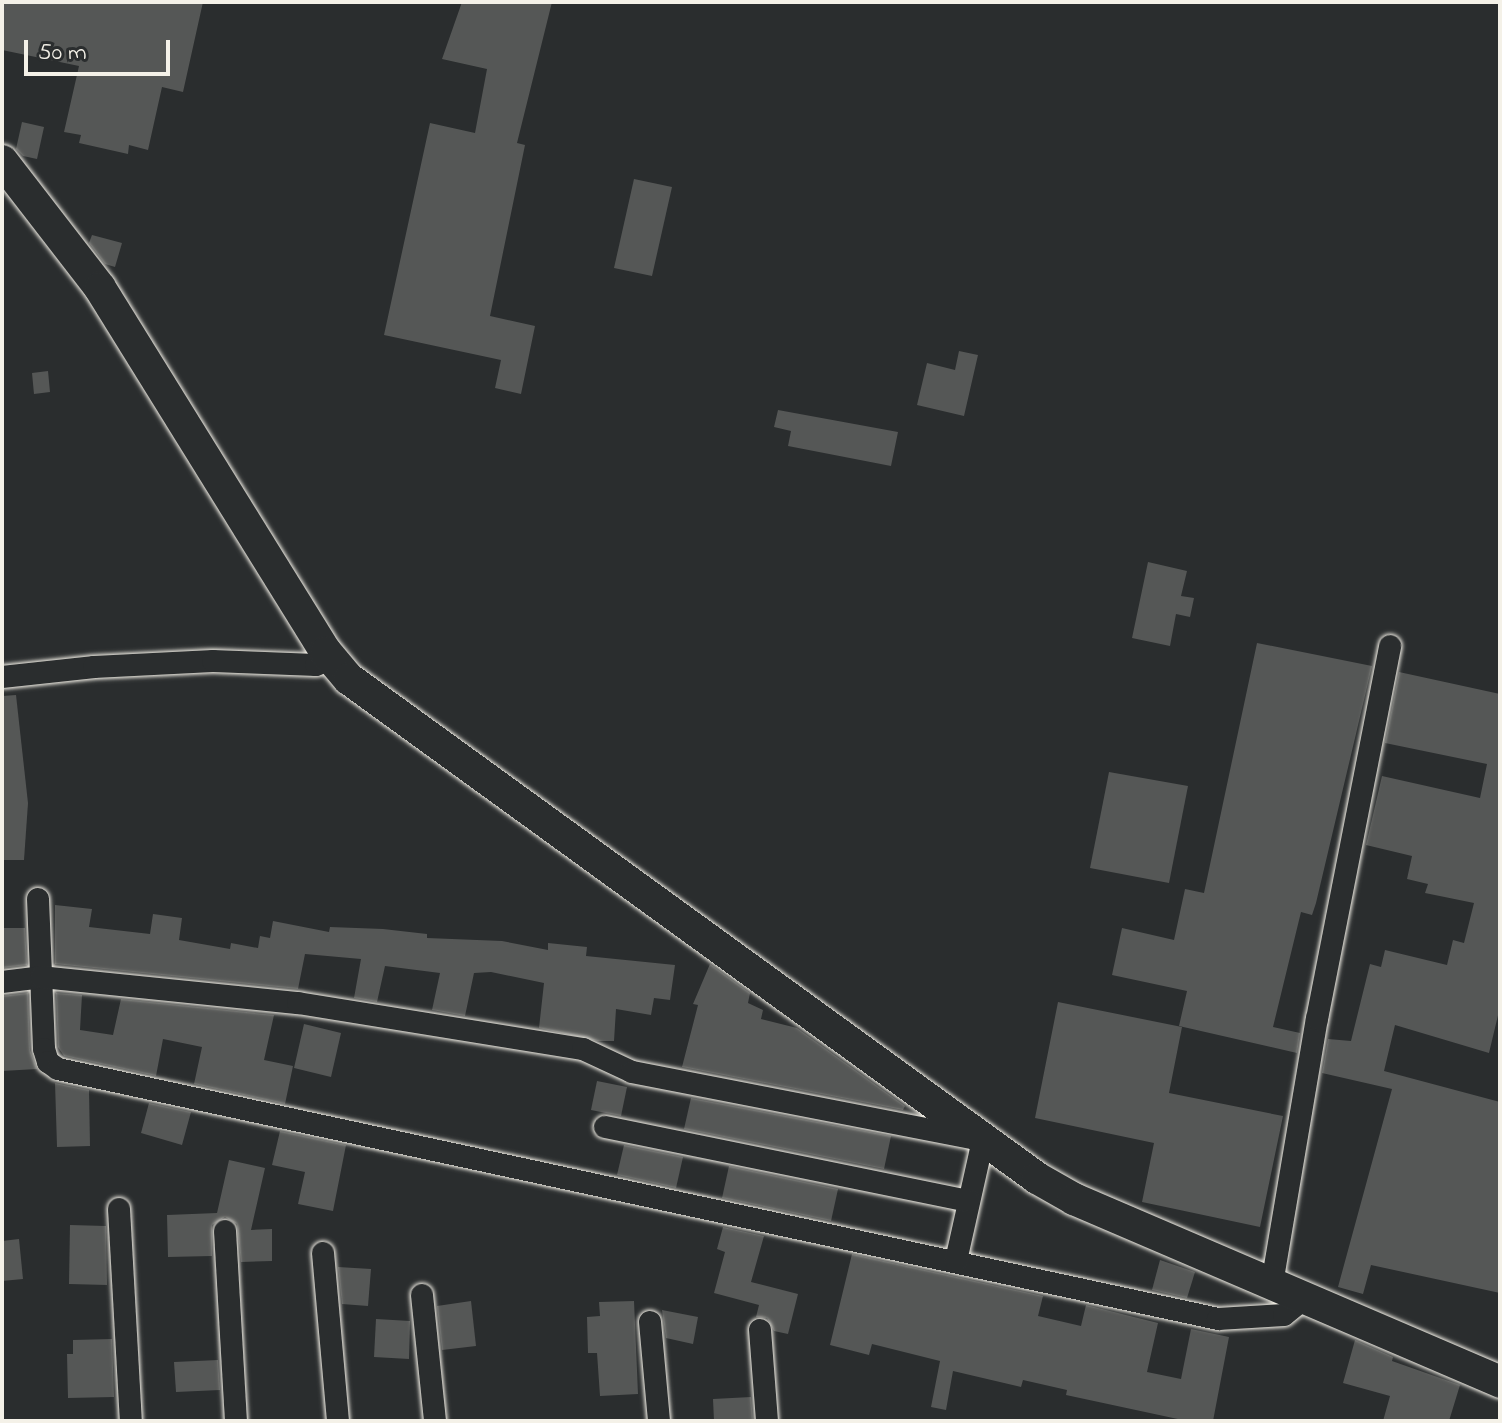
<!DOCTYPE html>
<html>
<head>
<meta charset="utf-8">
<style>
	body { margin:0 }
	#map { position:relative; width:1502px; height:1423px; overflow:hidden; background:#2a2d2e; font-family:"Indie Flower",sans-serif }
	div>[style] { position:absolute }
	.building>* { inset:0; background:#555756 }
	.roads { filter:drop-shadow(0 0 2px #f4f1e8) drop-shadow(0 0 2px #f4f1e8) }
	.street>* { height:22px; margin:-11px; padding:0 11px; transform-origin:11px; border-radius:11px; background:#2a2d2e }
	.secondary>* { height:32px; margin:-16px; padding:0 16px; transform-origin:16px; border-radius:16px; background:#2a2d2e }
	span { translate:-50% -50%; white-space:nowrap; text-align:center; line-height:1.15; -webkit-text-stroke:6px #2a2d2e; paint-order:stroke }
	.frame { position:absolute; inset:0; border:4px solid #f4f1e8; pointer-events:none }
	.scale { position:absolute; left:24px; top:40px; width:146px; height:36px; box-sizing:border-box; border:4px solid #f4f1e8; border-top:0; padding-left:10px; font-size:24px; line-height:28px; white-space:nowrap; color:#f4f1e8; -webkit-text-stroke:6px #2a2d2e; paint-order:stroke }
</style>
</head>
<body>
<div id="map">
	<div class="building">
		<div style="clip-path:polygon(2px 2px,203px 2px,183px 92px,162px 87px,148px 150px,129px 145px,128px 154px,79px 143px,81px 135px,64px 132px,79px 66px,2px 50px)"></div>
		<div style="clip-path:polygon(462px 2px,552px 2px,517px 143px,525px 145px,490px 316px,535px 326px,521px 394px,495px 388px,501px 360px,384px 335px,430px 123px,475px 133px,487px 69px,442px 59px)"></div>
		<div style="clip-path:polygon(22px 122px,44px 127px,37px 159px,23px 156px,16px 149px)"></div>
		<div style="clip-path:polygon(634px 179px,672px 187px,652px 276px,614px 268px)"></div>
		<div style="clip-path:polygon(92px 235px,122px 243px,115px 267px,105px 264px,89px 243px)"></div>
		<div style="clip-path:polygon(959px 351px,978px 355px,964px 416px,917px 405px,927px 363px,955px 370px)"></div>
		<div style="clip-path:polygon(48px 371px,50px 392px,34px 394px,32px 373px)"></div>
		<div style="clip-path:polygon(778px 410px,898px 432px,891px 466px,788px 446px,791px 431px,774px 427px)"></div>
		<div style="clip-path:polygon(1148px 562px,1187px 571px,1181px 596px,1194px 598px,1190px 617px,1176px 614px,1170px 646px,1132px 638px)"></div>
		<div style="clip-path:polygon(1257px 643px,1372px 666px,1316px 903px,1312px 915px,1301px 912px,1273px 1027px,1300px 1033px,1297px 1053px,1179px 1026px,1187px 991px,1112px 975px,1122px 928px,1174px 940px,1185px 889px,1204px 893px)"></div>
		<div style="clip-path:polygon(1399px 672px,1500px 694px,1500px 1007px,1489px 1053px,1395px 1025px,1384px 1071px,1500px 1102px,1500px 1293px,1371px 1265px,1363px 1294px,1338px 1287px,1392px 1089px,1322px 1073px,1328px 1039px,1351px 1041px,1370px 964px,1381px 967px,1385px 950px,1447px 965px,1453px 940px,1464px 943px,1474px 903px,1425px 893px,1428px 884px,1407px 879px,1412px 856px,1366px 845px,1382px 776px,1480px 798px,1487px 764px,1385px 743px)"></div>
		<div style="clip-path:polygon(16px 695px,28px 803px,24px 860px,2px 860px,2px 696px)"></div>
		<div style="clip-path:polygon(1109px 772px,1188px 786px,1169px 883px,1090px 868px)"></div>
		<div style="clip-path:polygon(55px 905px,92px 909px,89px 927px,150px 934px,153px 914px,182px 918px,179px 940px,230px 949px,231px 943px,258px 948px,260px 936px,270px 938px,273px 921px,329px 932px,330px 927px,383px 929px,427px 934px,427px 938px,502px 941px,548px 950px,548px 943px,587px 947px,586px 956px,675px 965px,670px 1000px,654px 998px,651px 1015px,616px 1009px,614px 1041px,598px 1041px,539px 1028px,544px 983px,491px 972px,474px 973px,465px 1016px,432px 1010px,440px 973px,385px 966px,377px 1002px,354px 998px,361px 959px,305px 954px,298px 989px,55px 964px)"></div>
		<div style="clip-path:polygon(2px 928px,25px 928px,27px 965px,2px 968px)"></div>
		<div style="clip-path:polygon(710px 964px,750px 993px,748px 1003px,763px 1010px,761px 1019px,797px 1028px,905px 1106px,903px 1110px,682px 1067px,698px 1005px,693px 1004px)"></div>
		<div style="clip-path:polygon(28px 993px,30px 1050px,37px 1069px,2px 1071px,2px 996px)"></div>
		<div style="clip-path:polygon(56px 993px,82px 995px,80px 1030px,113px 1035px,121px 999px,274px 1015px,264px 1060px,293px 1066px,285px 1104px,194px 1084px,202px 1047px,163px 1039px,156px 1076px,64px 1056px,58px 1047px)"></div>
		<div style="clip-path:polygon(1058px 1002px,1182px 1027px,1169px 1093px,1283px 1116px,1260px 1227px,1142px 1202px,1154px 1143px,1035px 1118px)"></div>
		<div style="clip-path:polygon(304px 1024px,341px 1033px,331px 1077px,294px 1068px)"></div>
		<div style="clip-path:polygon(597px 1081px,627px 1087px,621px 1116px,591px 1110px)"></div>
		<div style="clip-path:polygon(55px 1083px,89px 1090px,90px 1146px,57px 1147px)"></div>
		<div style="clip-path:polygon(691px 1098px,891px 1136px,884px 1169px,684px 1129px)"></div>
		<div style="clip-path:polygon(149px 1103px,191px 1112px,182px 1145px,141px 1133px)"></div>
		<div style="clip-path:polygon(280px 1131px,346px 1145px,333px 1211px,298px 1204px,305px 1172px,272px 1165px)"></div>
		<div style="clip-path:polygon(624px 1145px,683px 1157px,676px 1188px,617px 1175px)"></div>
		<div style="clip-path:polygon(229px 1160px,265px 1168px,251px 1230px,272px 1229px,272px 1261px,241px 1262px,237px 1224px,225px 1217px,212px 1225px,212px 1256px,168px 1257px,167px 1215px,217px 1213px)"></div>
		<div style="clip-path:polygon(729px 1166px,838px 1189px,831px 1221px,722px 1198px)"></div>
		<div style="clip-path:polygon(70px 1225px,106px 1226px,107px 1285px,69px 1284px)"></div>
		<div style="clip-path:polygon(723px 1227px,764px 1236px,751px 1282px,798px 1294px,788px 1334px,774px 1331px,767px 1318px,756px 1317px,759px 1305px,714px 1293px,725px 1252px,717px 1249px)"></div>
		<div style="clip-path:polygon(19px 1239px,23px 1279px,2px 1281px,2px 1241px)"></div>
		<div style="clip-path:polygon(852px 1254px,1043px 1296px,1038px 1316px,1081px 1326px,1086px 1305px,1158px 1323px,1147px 1372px,1181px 1379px,1191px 1329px,1229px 1337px,1213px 1421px,1187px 1421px,1066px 1395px,1067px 1390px,1023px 1380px,1021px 1387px,953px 1371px,946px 1410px,931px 1407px,940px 1361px,872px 1344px,869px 1355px,830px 1345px)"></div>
		<div style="clip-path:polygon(1160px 1260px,1195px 1272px,1187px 1298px,1152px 1290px)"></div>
		<div style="clip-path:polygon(338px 1267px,371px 1269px,368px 1306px,342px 1304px)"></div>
		<div style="clip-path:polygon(471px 1301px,476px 1346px,442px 1350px,437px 1306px)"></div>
		<div style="clip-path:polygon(634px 1301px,638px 1394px,600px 1396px,597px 1353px,588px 1353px,587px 1317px,600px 1316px,599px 1302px)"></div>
		<div style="clip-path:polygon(662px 1310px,698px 1317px,693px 1344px,666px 1338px)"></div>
		<div style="clip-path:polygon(376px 1319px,410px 1321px,409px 1359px,374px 1357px)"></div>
		<div style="clip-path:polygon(112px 1339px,114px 1397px,68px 1398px,67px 1354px,73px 1354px,73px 1340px)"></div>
		<div style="clip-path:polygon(1355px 1340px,1393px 1357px,1392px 1361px,1460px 1385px,1449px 1421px,1383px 1421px,1390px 1396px,1343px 1383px)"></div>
		<div style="clip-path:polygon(218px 1360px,220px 1390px,176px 1392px,174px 1362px)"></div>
		<div style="clip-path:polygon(751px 1397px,753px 1421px,714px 1421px,713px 1399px)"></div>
	</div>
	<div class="roads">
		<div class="street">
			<div style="left:2px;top:677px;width:93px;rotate:-6.2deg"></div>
			<div style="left:94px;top:667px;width:119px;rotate:-2.9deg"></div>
			<div style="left:213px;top:661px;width:103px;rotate:2.2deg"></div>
			<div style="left:316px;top:665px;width:16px;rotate:-22deg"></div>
			<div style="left:38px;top:899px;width:150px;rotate:87.7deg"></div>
			<div style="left:44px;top:1049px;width:14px;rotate:73deg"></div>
			<div style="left:48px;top:1062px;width:12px;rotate:35deg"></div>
			<div style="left:58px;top:1069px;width:1187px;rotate:12.16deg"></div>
			<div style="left:1218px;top:1319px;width:66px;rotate:-3.5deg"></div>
			<div style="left:1284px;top:1315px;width:27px;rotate:-39deg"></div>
			<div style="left:2px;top:982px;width:39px;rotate:-7deg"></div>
			<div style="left:41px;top:977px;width:258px;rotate:5.8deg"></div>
			<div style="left:298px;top:1003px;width:289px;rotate:9.2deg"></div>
			<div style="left:583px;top:1049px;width:54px;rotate:25.1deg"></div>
			<div style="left:632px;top:1072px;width:358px;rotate:11deg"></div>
			<div style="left:983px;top:1140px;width:124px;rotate:102.6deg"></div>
			<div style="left:605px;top:1127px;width:371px;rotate:11.5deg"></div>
			<div style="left:119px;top:1209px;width:212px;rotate:86.8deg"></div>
			<div style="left:225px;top:1231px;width:190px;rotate:86.7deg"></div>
			<div style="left:323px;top:1253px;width:169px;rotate:84.9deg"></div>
			<div style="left:1272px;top:1284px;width:269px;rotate:-80.4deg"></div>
			<div style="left:1317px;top:1019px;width:380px;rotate:-78.9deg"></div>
			<div style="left:422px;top:1295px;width:127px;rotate:84.1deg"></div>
			<div style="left:650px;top:1322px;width:99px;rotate:84.8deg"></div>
			<div style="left:760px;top:1330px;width:91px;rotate:85.6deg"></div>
		</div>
		<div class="secondary">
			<div style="left:2px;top:161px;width:160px;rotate:52.3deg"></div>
			<div style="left:100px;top:288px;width:428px;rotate:58.2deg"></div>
			<div style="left:326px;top:652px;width:35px;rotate:50deg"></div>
			<div style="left:349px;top:679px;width:850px;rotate:35.95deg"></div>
			<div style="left:1037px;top:1178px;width:43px;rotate:29.6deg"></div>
			<div style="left:1074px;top:1199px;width:464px;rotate:23.2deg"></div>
		</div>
	</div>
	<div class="frame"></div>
	<div class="scale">50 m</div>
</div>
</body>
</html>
